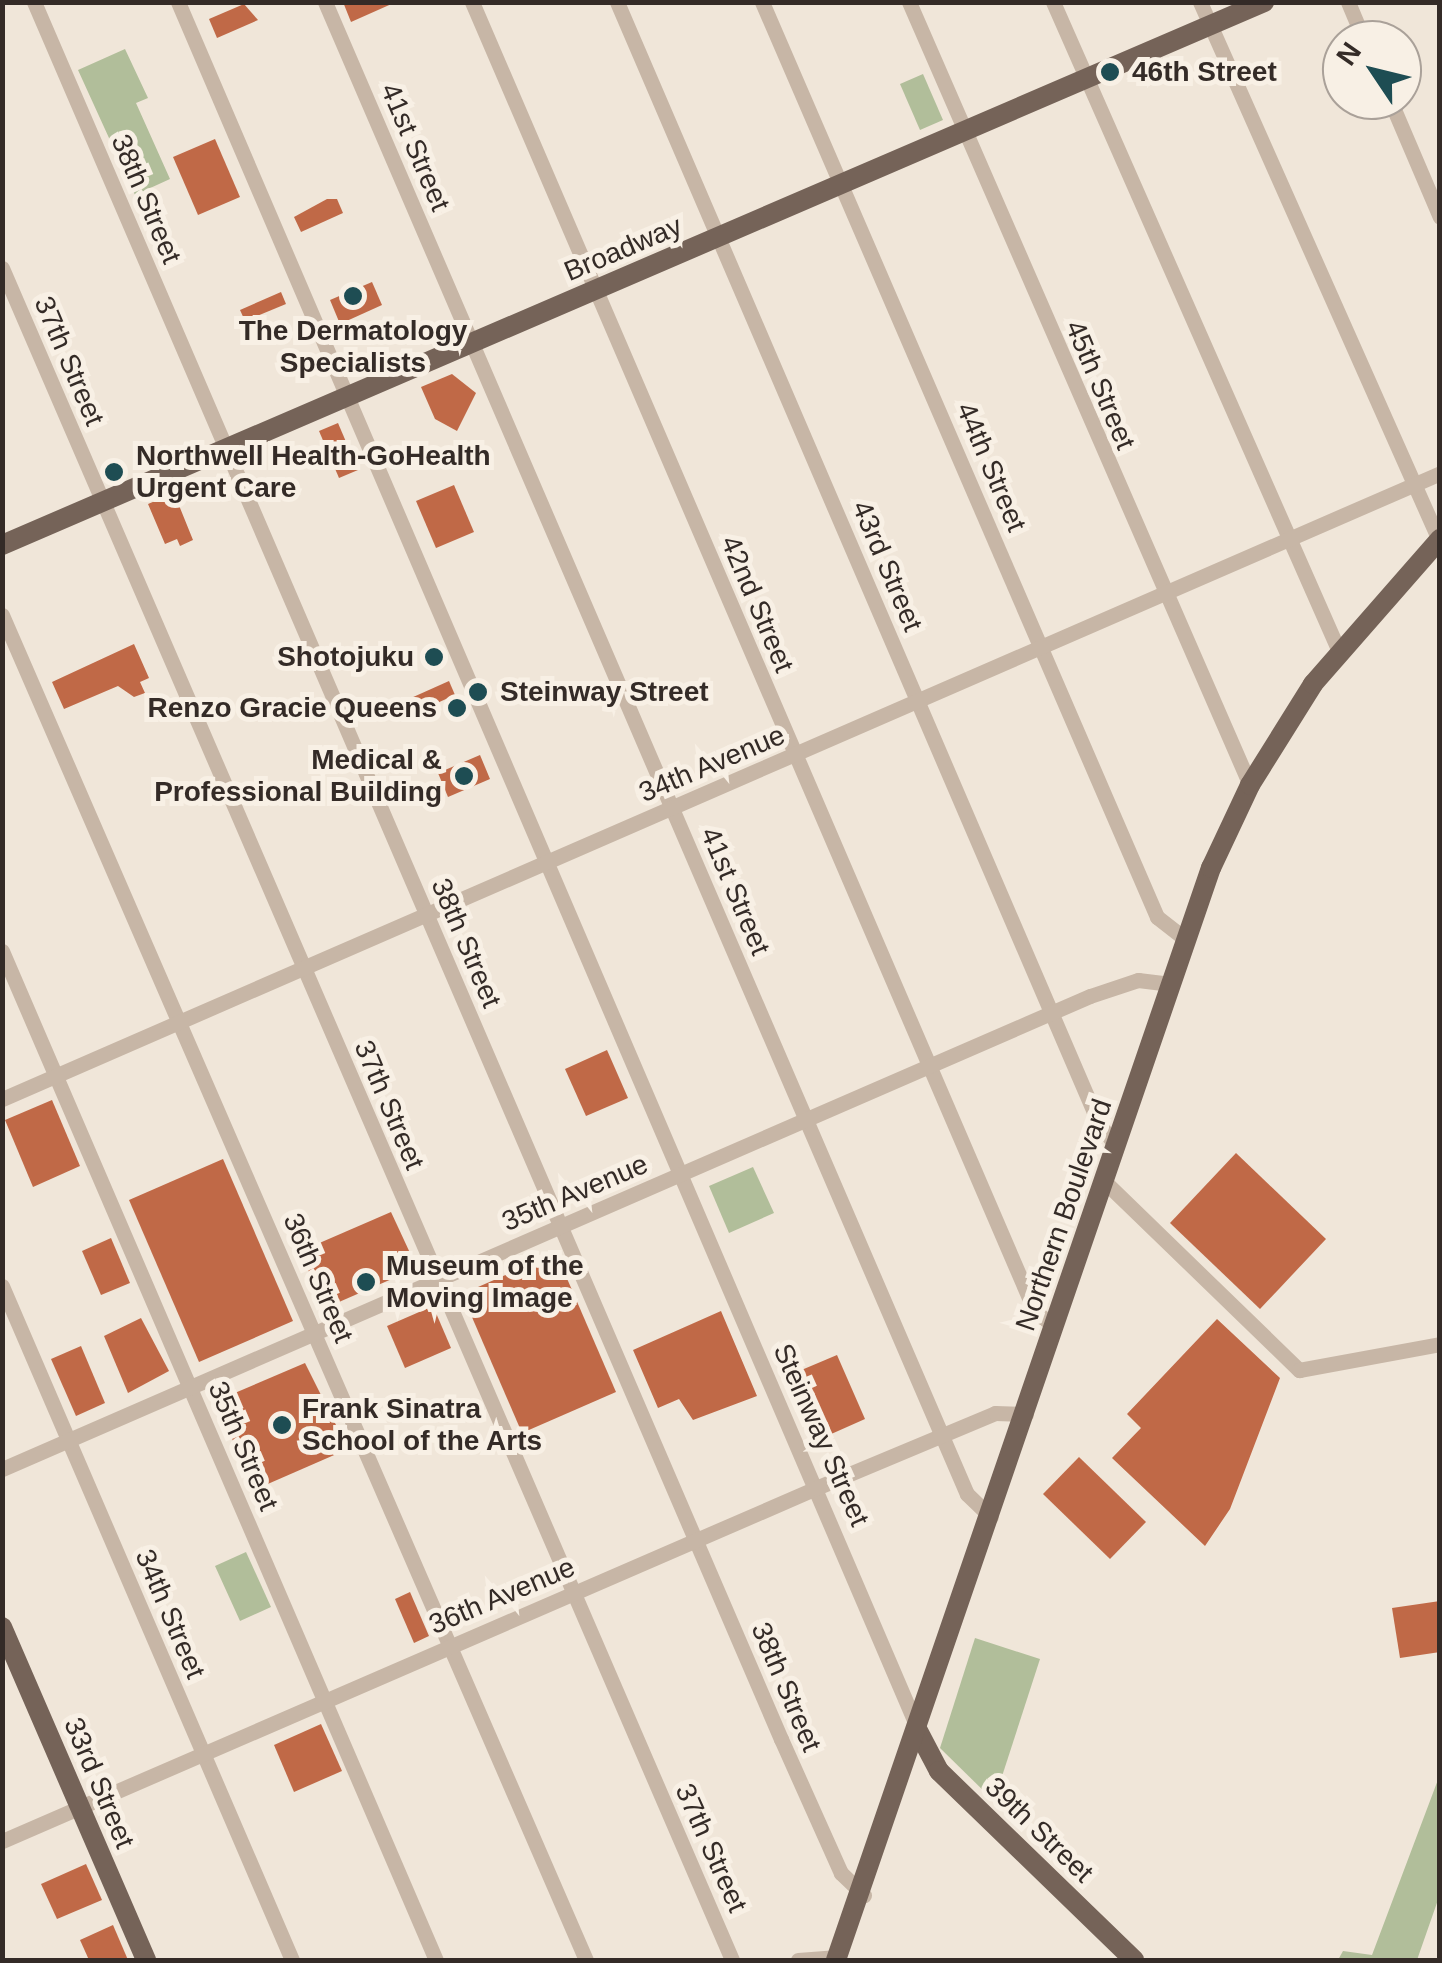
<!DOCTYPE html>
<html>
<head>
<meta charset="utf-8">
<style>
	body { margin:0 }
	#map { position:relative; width:1442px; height:1963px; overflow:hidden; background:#f0e6d9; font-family:Arial,sans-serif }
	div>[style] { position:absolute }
	.green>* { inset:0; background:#b1be9a }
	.building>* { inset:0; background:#c06947 }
	.minor>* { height:15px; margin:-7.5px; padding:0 7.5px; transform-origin:7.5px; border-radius:7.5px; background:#c7b6a6 }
	.major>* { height:20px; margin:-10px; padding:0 10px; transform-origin:10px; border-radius:10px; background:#756358 }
	.dots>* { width:28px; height:28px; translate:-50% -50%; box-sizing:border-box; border:5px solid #f8f0e5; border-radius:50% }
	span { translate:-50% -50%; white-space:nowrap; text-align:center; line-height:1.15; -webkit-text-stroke:10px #f8f0e5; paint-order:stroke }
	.poi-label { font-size:28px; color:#342b27; font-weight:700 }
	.left { translate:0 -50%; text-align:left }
	.right { translate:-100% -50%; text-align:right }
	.street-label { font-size:28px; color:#342b27 }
	.frame { position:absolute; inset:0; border:5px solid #342b27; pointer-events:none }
	.north { position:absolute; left:1322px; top:20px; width:100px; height:100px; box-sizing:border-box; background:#f8f0e5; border:2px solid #aaa199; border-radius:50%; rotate:305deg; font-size:28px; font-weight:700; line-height:40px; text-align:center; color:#342b27 }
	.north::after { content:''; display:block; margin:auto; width:35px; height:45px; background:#1e4d53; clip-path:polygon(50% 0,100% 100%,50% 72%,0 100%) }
</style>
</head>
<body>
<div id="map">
	<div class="green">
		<div style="clip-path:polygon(125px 49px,148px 98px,136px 103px,170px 179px,135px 195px,78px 70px)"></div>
		<div style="clip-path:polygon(923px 74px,943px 120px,920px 130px,900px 84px)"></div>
		<div style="clip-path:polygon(753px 1167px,774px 1213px,729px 1233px,709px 1186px)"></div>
		<div style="clip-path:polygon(246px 1552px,271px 1607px,240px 1621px,215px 1566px)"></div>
		<div style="clip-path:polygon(975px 1638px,1040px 1659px,994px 1801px,940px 1748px)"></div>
		<div style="clip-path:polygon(1439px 1777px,1439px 1897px,1417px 1960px,1338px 1960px,1343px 1951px,1372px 1955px)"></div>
	</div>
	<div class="building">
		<div style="clip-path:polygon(343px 2px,396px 2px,351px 22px)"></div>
		<div style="clip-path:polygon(244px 4px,258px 20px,217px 38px,209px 19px)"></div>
		<div style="clip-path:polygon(215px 139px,240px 197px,198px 215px,173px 157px)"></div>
		<div style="clip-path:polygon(327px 199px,337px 199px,343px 213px,301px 232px,294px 217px)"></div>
		<div style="clip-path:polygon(372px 282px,382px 305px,340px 324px,330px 300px)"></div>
		<div style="clip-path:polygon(281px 292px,286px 304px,245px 321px,240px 310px)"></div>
		<div style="clip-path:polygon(452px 374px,476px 393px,457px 431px,435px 419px,421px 387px)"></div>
		<div style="clip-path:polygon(338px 423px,358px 470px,339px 478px,319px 431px)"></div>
		<div style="clip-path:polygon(454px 485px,474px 532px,436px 548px,416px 501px)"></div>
		<div style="clip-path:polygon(174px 493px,193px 540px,180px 546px,177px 539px,165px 544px,148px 504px)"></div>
		<div style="clip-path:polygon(134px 644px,149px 678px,140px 682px,145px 693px,134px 697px,118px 686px,64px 709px,52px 682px)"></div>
		<div style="clip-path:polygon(449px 681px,455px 695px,417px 712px,411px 698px)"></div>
		<div style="clip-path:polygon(480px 755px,490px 779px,448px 797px,438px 773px)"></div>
		<div style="clip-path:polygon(607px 1050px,628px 1098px,586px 1116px,565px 1069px)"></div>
		<div style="clip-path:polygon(52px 1100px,80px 1166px,33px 1187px,5px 1120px)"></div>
		<div style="clip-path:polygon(1236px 1153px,1326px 1239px,1260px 1309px,1170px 1223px)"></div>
		<div style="clip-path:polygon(223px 1159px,293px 1321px,199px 1362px,129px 1200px)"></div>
		<div style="clip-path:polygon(391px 1212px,417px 1268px,323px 1309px,301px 1251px)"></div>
		<div style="clip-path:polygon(111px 1238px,130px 1283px,101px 1295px,82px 1251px)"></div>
		<div style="clip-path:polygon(556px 1253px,616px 1392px,522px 1433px,462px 1294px)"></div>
		<div style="clip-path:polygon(433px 1306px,451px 1348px,405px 1368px,387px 1326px)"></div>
		<div style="clip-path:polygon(721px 1311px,757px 1396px,693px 1420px,679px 1399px,658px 1408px,633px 1350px)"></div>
		<div style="clip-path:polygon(141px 1318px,169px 1371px,128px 1393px,104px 1336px)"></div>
		<div style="clip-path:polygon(1217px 1319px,1280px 1378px,1230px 1509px,1205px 1546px,1112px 1458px,1141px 1428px,1127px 1414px)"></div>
		<div style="clip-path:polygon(81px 1346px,105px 1403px,76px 1416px,51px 1359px)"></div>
		<div style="clip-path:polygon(837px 1355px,865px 1419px,820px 1439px,792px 1374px)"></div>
		<div style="clip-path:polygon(305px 1363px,348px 1449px,254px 1490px,216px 1401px)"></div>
		<div style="clip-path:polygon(1079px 1457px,1146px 1522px,1110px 1559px,1043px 1494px)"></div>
		<div style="clip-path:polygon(410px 1592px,429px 1636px,414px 1643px,395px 1599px)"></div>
		<div style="clip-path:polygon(1440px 1601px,1440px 1652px,1400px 1658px,1392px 1608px)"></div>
		<div style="clip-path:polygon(321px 1724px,342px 1771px,294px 1792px,274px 1745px)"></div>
		<div style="clip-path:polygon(86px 1864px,102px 1900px,57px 1919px,41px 1884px)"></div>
		<div style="clip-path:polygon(113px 1925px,128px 1960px,89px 1960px,80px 1940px)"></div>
	</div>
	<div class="minor">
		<div style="left:34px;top:2px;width:1891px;rotate:66.73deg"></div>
		<div style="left:781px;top:1739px;width:147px;rotate:65.9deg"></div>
		<div style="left:841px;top:1873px;width:32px;rotate:44deg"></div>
		<div style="left:178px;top:2px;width:1877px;rotate:66.81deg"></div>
		<div style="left:325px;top:2px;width:1624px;rotate:66.72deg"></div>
		<div style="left:967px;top:1494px;width:33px;rotate:44deg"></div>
		<div style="left:472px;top:2px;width:1426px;rotate:66.74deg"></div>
		<div style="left:1035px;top:1312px;width:24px;rotate:35deg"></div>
		<div style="left:617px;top:2px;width:1221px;rotate:66.75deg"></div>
		<div style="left:1099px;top:1124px;width:28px;rotate:52deg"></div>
		<div style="left:762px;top:2px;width:997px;rotate:66.65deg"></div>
		<div style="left:1157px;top:917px;width:37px;rotate:38deg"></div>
		<div style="left:909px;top:2px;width:854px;rotate:66.47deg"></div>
		<div style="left:1053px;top:2px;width:707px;rotate:66.23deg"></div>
		<div style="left:1200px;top:2px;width:589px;rotate:66.05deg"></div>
		<div style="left:1348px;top:2px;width:41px;rotate:67.2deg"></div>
		<div style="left:1390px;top:100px;width:127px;rotate:66.9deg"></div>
		<div style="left:2px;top:268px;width:1843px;rotate:66.66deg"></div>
		<div style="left:2px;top:615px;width:1466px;rotate:66.53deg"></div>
		<div style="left:2px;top:951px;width:1098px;rotate:66.73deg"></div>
		<div style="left:2px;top:1099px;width:1568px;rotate:-23.52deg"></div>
		<div style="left:1104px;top:1181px;width:272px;rotate:44.1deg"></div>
		<div style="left:1299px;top:1370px;width:143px;rotate:-10.4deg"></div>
		<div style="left:2px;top:1286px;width:734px;rotate:66.72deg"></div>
		<div style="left:2px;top:1469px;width:1186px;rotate:-23.5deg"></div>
		<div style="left:1090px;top:996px;width:51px;rotate:-18.4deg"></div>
		<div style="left:1138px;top:980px;width:33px;rotate:7deg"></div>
		<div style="left:2px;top:1841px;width:887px;rotate:-23.44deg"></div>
		<div style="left:816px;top:1488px;width:194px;rotate:-22.7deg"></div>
		<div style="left:995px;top:1413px;width:31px;rotate:2deg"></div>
		<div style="left:798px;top:1960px;width:40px;rotate:-4.3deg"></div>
	</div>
	<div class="major">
		<div style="left:2px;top:545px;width:1374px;rotate:-23.28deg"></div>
		<div style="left:2px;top:1627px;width:363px;rotate:66.6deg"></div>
		<div style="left:918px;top:1731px;width:45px;rotate:62.3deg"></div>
		<div style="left:939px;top:1771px;width:272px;rotate:44.1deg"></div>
		<div style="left:836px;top:1960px;width:1155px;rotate:-71.05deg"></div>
		<div style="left:1211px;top:868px;width:92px;rotate:-64.8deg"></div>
		<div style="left:1250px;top:785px;width:119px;rotate:-58deg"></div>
		<div style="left:1313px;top:684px;width:193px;rotate:-48.8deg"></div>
	</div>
	<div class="dots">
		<div style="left:1110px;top:72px;background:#1e4d53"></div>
		<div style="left:353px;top:296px;background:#1e4d53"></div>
		<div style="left:114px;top:472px;background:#1e4d53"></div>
		<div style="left:434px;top:657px;background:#1e4d53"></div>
		<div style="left:478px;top:692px;background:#1e4d53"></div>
		<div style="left:457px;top:708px;background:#1e4d53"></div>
		<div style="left:464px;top:776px;background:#1e4d53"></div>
		<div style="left:366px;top:1282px;background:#1e4d53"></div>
		<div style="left:282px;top:1425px;background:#1e4d53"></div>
	</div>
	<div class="poi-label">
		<span class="left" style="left:1132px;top:72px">46th Street</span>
		<span style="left:353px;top:347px">The Dermatology<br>Specialists</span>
		<span class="left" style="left:136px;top:472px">Northwell Health-GoHealth<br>Urgent Care</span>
		<span class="right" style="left:414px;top:657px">Shotojuku</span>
		<span class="left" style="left:500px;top:692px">Steinway Street</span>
		<span class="right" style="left:437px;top:708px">Renzo Gracie Queens</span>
		<span class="right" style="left:442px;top:776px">Medical &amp;<br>Professional Building</span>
		<span class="left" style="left:386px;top:1282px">Museum of the<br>Moving Image</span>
		<span class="left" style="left:302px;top:1425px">Frank Sinatra<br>School of the Arts</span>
	</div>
	<div class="street-label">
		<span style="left:415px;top:147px;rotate:67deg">41st Street</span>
		<span style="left:146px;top:199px;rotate:67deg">38th Street</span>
		<span style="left:623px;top:249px;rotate:-23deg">Broadway</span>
		<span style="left:69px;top:361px;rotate:67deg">37th Street</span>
		<span style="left:1100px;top:385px;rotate:67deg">45th Street</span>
		<span style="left:991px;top:467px;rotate:67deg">44th Street</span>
		<span style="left:887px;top:566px;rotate:67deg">43rd Street</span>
		<span style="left:757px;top:604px;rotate:67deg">42nd Street</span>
		<span style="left:712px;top:764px;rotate:-23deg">34th Avenue</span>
		<span style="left:735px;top:891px;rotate:67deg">41st Street</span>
		<span style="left:466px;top:943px;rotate:67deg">38th Street</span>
		<span style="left:389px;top:1105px;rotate:67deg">37th Street</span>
		<span style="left:575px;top:1193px;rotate:-23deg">35th Avenue</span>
		<span style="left:1064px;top:1215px;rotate:-71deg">Northern Boulevard</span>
		<span style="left:318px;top:1278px;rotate:67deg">36th Street</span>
		<span style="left:821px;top:1435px;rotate:66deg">Steinway Street</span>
		<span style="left:243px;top:1446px;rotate:67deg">35th Street</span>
		<span style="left:502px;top:1596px;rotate:-23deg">36th Avenue</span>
		<span style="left:170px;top:1614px;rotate:67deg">34th Street</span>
		<span style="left:786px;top:1687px;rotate:67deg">38th Street</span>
		<span style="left:99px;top:1783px;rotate:67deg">33rd Street</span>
		<span style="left:1039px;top:1830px;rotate:44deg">39th Street</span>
		<span style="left:711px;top:1848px;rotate:66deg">37th Street</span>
	</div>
	<div class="frame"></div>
	<div class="north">N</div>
</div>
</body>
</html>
